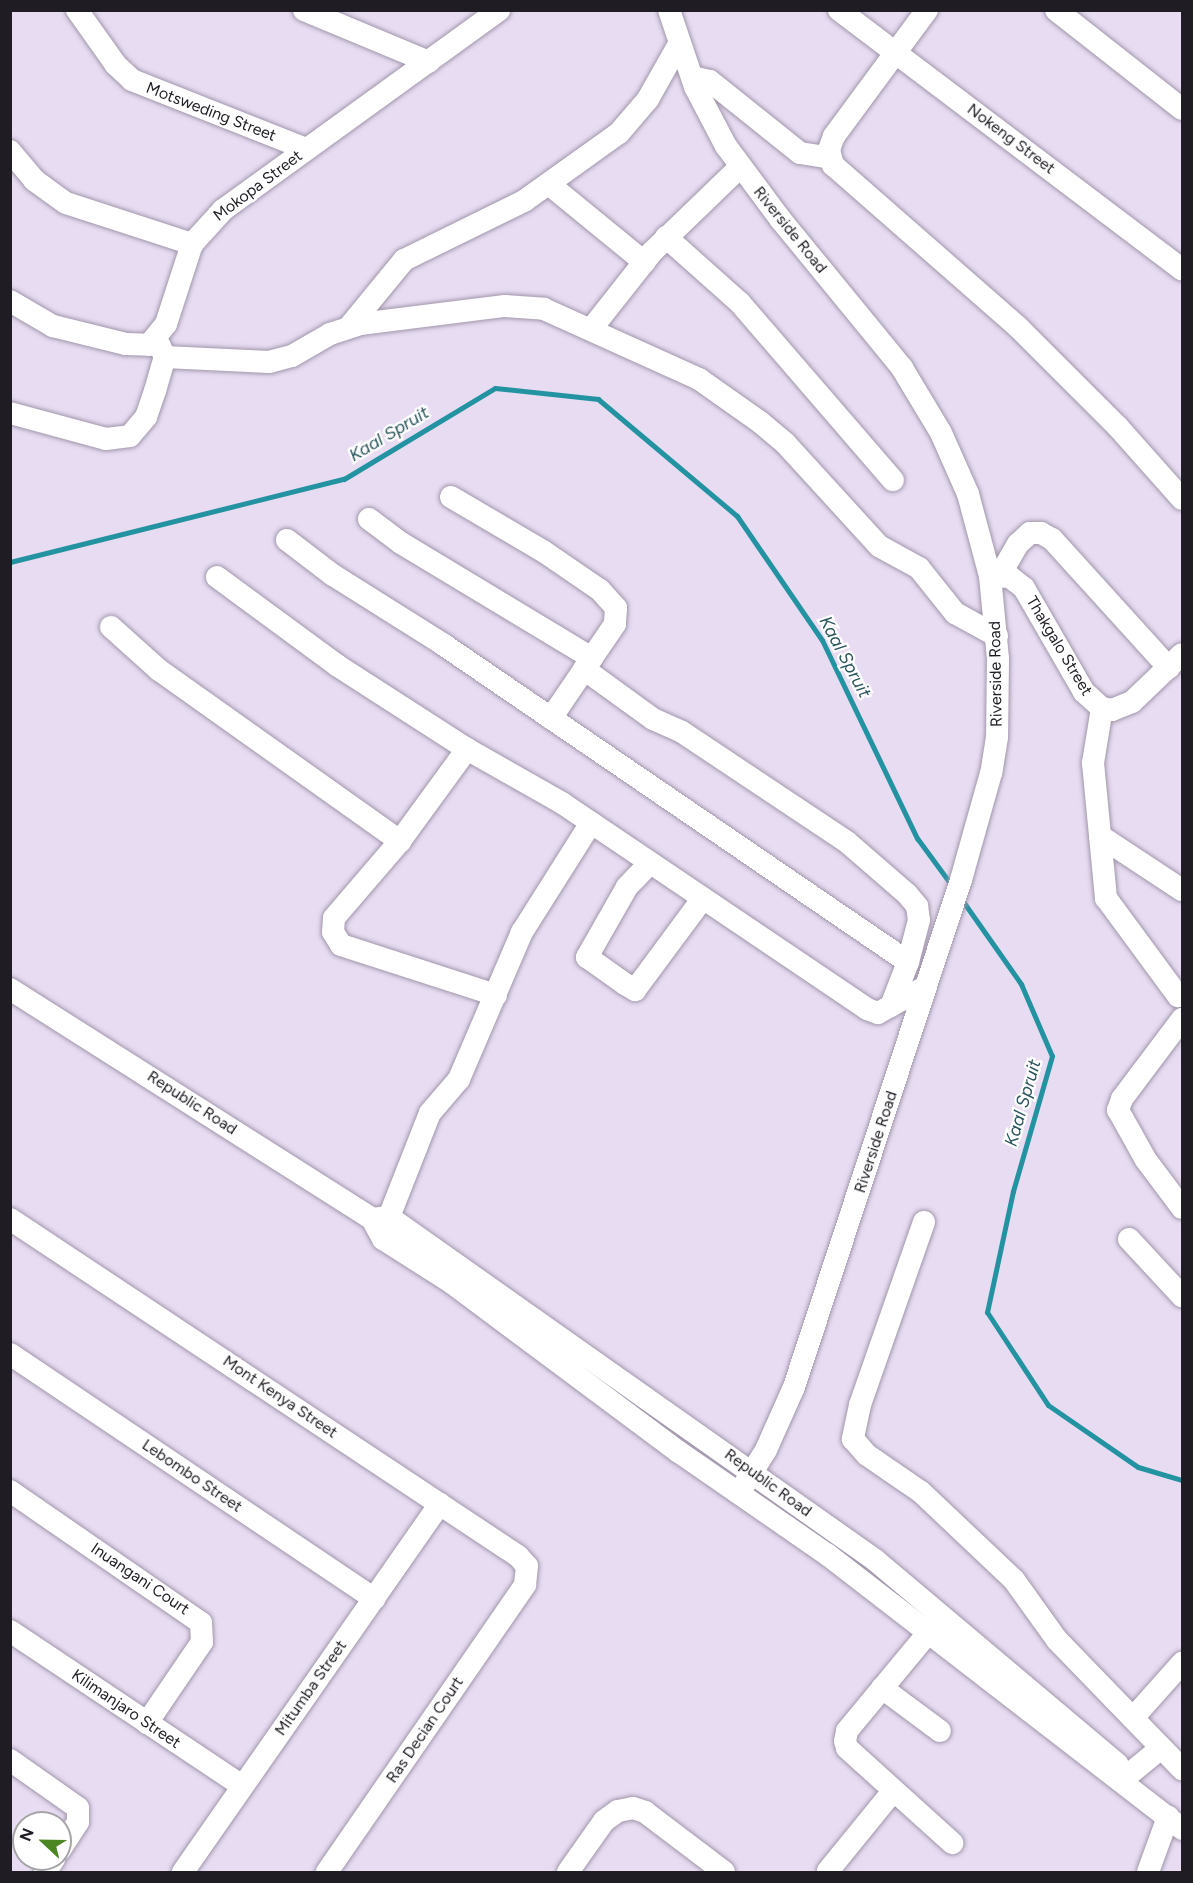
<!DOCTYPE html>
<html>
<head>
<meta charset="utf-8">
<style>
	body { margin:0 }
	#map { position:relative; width:1193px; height:1883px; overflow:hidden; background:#e7dcf2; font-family:Figtree,sans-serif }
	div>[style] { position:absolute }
	.stream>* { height:5px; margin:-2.5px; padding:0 2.5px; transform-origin:2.5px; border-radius:2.5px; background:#2393a2 }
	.roads { filter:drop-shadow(0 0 2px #a196ab) drop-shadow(0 0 2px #a196ab) }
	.minor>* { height:22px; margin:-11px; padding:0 11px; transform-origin:11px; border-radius:11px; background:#fff }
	span { translate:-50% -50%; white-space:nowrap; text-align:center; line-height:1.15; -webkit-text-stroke:4.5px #fff; paint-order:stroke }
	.street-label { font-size:16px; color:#201c24 }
	.water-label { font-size:18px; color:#29565d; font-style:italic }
	.frame { position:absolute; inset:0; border:12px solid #201c24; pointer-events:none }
	.north { position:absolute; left:12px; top:1811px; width:60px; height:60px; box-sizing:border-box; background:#fff; border:2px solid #a6a4a7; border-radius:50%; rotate:292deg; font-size:16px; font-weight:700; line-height:24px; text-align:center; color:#201c24 }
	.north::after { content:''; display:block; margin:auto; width:21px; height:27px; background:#4b8623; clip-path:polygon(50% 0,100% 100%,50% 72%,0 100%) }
</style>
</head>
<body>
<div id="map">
	<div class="stream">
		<div style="left:10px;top:562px;width:344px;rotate:-14deg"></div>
		<div style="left:344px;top:479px;width:176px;rotate:-31.1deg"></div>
		<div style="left:495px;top:388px;width:104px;rotate:6.1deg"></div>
		<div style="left:598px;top:399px;width:182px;rotate:40.1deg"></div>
		<div style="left:737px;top:516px;width:150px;rotate:55.6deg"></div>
		<div style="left:822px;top:640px;width:220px;rotate:64.4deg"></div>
		<div style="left:917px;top:838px;width:61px;rotate:53.7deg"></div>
		<div style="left:962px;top:900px;width:103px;rotate:54.9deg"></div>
		<div style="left:1021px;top:984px;width:78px;rotate:66.7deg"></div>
		<div style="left:1052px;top:1056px;width:141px;rotate:106.1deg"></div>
		<div style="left:1013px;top:1191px;width:124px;rotate:102.1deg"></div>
		<div style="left:987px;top:1312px;width:111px;rotate:56.7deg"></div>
		<div style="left:1048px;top:1405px;width:109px;rotate:34.6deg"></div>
		<div style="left:1138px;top:1467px;width:46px;rotate:16.5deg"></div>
	</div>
	<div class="roads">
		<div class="minor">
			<div style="left:77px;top:10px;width:67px;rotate:54.7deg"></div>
			<div style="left:116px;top:65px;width:22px;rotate:43deg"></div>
			<div style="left:132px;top:80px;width:187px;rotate:21.6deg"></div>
			<div style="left:304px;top:10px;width:135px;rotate:22.6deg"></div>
			<div style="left:669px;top:10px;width:81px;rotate:71.3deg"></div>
			<div style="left:695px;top:87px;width:67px;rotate:62.3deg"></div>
			<div style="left:726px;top:146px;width:92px;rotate:53.4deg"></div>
			<div style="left:781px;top:220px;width:191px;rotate:50.7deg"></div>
			<div style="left:902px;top:368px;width:76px;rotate:59deg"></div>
			<div style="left:941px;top:433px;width:67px;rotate:66.1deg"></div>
			<div style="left:968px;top:494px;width:85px;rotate:75deg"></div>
			<div style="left:990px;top:576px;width:83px;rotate:84.5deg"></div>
			<div style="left:998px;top:659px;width:78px;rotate:90.7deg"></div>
			<div style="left:997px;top:737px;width:36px;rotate:99deg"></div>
			<div style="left:991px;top:773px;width:111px;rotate:105.7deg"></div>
			<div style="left:961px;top:880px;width:534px;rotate:108.23deg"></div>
			<div style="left:794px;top:1387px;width:69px;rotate:114deg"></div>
			<div style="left:766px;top:1450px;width:51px;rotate:122.1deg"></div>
			<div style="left:839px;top:10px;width:430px;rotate:37.1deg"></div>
			<div style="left:927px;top:10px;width:157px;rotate:126.4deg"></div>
			<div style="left:834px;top:136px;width:15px;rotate:110deg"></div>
			<div style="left:829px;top:150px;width:16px;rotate:75deg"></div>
			<div style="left:833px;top:165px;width:247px;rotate:41.2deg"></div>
			<div style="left:1019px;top:328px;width:140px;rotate:45deg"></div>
			<div style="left:1118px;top:427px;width:96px;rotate:48.4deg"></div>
			<div style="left:1056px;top:10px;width:160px;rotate:38.2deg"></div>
			<div style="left:692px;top:77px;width:18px;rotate:13deg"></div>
			<div style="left:710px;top:81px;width:115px;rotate:38.7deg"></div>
			<div style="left:800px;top:153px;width:30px;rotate:9deg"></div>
			<div style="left:10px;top:151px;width:38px;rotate:50deg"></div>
			<div style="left:34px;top:180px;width:39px;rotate:36deg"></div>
			<div style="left:66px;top:203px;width:133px;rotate:18deg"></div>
			<div style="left:192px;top:244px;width:46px;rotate:-47.6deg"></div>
			<div style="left:223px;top:210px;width:341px;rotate:-35.9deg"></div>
			<div style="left:550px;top:185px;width:122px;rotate:39.3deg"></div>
			<div style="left:666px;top:237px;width:99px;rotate:41.7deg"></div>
			<div style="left:740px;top:303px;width:234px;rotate:49.2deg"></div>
			<div style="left:10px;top:301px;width:50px;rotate:30.2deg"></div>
			<div style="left:53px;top:326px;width:75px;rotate:13.9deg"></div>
			<div style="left:126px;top:344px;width:23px;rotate:2deg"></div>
			<div style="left:149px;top:345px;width:27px;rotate:-51deg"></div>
			<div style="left:166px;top:324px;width:84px;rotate:-72deg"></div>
			<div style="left:349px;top:327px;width:87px;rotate:-50.6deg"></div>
			<div style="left:404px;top:260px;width:134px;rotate:-26.2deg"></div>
			<div style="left:524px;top:201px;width:117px;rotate:-35.6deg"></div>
			<div style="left:619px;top:133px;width:45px;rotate:-49.5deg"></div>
			<div style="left:648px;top:99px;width:63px;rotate:-60.6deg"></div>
			<div style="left:592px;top:328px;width:97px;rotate:-51.7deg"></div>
			<div style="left:652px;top:252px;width:122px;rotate:-44deg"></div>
			<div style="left:165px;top:357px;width:104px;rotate:2.8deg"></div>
			<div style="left:269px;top:362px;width:24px;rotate:-15deg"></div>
			<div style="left:292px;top:356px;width:44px;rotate:-30.1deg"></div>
			<div style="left:330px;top:334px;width:32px;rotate:-18deg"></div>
			<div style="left:360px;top:324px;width:146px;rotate:-7.1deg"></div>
			<div style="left:505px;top:306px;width:39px;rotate:4deg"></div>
			<div style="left:544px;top:309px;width:170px;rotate:24.3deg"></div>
			<div style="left:699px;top:379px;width:75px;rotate:35.2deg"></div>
			<div style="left:760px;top:422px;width:33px;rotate:40deg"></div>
			<div style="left:785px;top:443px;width:139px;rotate:47.6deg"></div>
			<div style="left:879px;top:546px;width:46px;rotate:28.8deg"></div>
			<div style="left:919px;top:568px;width:58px;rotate:51.3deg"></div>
			<div style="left:955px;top:613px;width:48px;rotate:28.7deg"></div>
			<div style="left:10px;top:413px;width:99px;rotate:15.2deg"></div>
			<div style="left:106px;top:439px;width:24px;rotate:-7deg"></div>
			<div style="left:130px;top:436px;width:25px;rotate:-50deg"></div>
			<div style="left:146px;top:417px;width:28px;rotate:-71deg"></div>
			<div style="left:155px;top:391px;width:35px;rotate:-74deg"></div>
			<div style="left:165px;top:357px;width:14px;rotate:-115deg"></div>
			<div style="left:451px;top:497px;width:107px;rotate:30.4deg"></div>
			<div style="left:543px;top:551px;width:69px;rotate:34.4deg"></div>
			<div style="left:600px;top:590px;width:24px;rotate:48deg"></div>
			<div style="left:616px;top:608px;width:16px;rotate:94deg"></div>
			<div style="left:615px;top:624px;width:114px;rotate:124.2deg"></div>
			<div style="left:369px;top:519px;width:40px;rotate:37deg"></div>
			<div style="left:401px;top:543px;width:223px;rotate:31.1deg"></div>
			<div style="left:287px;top:540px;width:58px;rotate:37.3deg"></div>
			<div style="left:333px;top:575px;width:131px;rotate:32.2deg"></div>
			<div style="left:444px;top:645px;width:562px;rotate:34.34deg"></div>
			<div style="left:1000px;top:575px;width:36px;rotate:-60deg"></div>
			<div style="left:1018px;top:544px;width:16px;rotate:-43deg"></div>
			<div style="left:1030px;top:533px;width:11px"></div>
			<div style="left:1041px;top:533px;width:13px;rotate:29deg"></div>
			<div style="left:1052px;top:539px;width:174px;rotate:47.8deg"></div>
			<div style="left:990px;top:576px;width:20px;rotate:3deg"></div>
			<div style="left:1010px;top:577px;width:18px;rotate:38deg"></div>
			<div style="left:1024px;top:588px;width:120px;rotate:60deg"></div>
			<div style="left:1084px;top:692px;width:24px;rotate:42deg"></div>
			<div style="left:1102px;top:708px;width:10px;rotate:11deg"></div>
			<div style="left:1112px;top:710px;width:22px;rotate:-22deg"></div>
			<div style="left:1132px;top:702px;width:69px;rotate:-43.8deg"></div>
			<div style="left:217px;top:577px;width:150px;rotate:36.3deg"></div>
			<div style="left:338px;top:666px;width:153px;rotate:32.8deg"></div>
			<div style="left:467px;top:749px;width:109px;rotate:29.6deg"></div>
			<div style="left:562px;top:803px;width:368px;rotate:34deg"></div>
			<div style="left:867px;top:1009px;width:12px;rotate:20deg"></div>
			<div style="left:878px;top:1013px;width:54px;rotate:-29deg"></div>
			<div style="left:111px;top:627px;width:64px;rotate:41.9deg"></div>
			<div style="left:159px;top:670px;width:296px;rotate:35.4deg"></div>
			<div style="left:400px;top:841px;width:101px;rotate:130.6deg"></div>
			<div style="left:334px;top:918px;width:14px;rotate:94deg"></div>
			<div style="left:333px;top:932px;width:15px;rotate:58deg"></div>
			<div style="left:341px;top:945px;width:163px;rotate:17.9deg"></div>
			<div style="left:584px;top:669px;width:85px;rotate:35.9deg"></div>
			<div style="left:653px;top:719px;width:32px;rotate:24deg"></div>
			<div style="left:682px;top:732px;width:198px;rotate:33.7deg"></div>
			<div style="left:847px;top:842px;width:79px;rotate:40.9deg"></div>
			<div style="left:907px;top:894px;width:16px;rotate:50deg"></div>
			<div style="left:917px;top:906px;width:14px;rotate:82deg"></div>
			<div style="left:919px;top:920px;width:43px;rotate:104.7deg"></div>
			<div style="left:908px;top:962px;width:47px;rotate:111.1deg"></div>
			<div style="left:1102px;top:708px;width:56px;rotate:99.3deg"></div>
			<div style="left:1093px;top:763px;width:136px;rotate:84.5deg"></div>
			<div style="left:1106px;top:898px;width:122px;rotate:53.7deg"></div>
			<div style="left:1100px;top:836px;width:98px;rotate:33.4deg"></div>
			<div style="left:400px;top:841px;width:114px;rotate:-53.9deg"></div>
			<div style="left:650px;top:863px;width:33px;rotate:134deg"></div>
			<div style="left:627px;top:887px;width:81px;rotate:119.7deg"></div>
			<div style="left:587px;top:957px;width:47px;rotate:35.4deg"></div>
			<div style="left:625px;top:984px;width:12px;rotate:31deg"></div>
			<div style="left:635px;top:990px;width:114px;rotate:-53.5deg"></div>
			<div style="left:10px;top:989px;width:429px;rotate:32.4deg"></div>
			<div style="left:372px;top:1219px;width:23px;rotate:61deg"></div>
			<div style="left:383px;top:1239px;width:82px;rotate:32.5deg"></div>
			<div style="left:452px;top:1283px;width:283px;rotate:36.7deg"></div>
			<div style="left:679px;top:1452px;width:181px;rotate:34.7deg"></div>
			<div style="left:828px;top:1555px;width:448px;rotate:37.7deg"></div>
			<div style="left:1182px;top:1019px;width:100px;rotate:126.9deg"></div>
			<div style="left:1122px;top:1099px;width:12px;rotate:110deg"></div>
			<div style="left:1118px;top:1110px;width:57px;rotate:60.8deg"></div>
			<div style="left:1146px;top:1160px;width:60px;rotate:53.1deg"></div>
			<div style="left:389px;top:1217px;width:112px;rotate:-68.5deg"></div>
			<div style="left:430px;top:1113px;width:45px;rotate:-49.5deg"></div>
			<div style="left:459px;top:1079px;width:160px;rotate:-66.8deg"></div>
			<div style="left:522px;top:932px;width:129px;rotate:-57.7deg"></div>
			<div style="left:10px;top:1219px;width:610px;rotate:33.56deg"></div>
			<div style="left:518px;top:1556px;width:13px;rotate:48deg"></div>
			<div style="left:527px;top:1566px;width:19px;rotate:96deg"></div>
			<div style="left:525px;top:1585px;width:349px;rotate:124.6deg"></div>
			<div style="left:372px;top:1219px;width:17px;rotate:-7deg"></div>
			<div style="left:389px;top:1217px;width:595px;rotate:35.21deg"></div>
			<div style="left:875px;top:1560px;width:317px;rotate:40.1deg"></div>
			<div style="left:924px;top:1222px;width:194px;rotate:109.3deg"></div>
			<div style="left:860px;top:1405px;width:35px;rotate:102deg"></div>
			<div style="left:853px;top:1439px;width:21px;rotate:49deg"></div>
			<div style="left:867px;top:1455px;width:65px;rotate:34.4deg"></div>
			<div style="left:921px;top:1492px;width:128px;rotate:43.4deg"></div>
			<div style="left:1014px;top:1580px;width:74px;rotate:54.4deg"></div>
			<div style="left:1057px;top:1640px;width:180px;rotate:45.9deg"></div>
			<div style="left:1129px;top:1239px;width:78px;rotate:47.1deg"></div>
			<div style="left:10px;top:1354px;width:439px;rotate:33.9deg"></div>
			<div style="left:10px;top:1491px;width:232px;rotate:34.6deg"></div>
			<div style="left:201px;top:1623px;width:19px;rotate:87deg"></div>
			<div style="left:202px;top:1642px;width:98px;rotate:124.2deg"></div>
			<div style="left:10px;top:1631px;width:279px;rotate:33.7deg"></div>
			<div style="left:928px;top:1633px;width:127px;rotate:129.6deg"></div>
			<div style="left:847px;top:1731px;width:10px;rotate:101deg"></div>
			<div style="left:845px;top:1741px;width:7px;rotate:74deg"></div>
			<div style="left:847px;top:1748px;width:142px;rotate:42.1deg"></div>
			<div style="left:882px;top:1688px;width:72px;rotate:36.6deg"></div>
			<div style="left:1133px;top:1718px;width:74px;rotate:-48.3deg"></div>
			<div style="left:10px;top:1760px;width:83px;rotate:35.2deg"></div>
			<div style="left:78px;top:1808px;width:14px;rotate:90deg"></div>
			<div style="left:78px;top:1822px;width:33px;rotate:123deg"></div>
			<div style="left:1127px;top:1776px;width:44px;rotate:-39.5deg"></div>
			<div style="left:828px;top:1871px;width:103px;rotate:-50.9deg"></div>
			<div style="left:45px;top:1872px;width:16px;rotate:-55deg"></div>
			<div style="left:183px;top:1872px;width:449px;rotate:-55.1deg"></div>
			<div style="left:568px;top:1872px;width:62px;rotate:-54.8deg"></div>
			<div style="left:604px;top:1821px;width:17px;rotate:-36deg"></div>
			<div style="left:618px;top:1811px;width:15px;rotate:-11deg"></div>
			<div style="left:633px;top:1808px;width:13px;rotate:18deg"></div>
			<div style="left:645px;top:1812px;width:99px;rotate:37.2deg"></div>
			<div style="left:1148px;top:1872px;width:59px;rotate:-70deg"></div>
		</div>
	</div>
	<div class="street-label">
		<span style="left:211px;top:112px;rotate:21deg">Motsweding Street</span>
		<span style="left:1011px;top:139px;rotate:37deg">Nokeng Street</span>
		<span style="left:258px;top:186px;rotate:-37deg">Mokopa Street</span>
		<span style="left:790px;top:230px;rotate:51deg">Riverside Road</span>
		<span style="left:1059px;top:646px;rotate:59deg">Thakgalo Street</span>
		<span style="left:996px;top:674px;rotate:-91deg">Riverside Road</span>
		<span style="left:192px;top:1103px;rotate:33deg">Republic Road</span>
		<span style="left:876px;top:1142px;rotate:-72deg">Riverside Road</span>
		<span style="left:280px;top:1397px;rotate:34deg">Mont Kenya Street</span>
		<span style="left:192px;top:1476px;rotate:34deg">Lebombo Street</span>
		<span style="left:768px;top:1483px;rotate:36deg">Republic Road</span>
		<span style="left:140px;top:1579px;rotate:34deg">Inuangani Court</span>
		<span style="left:311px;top:1688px;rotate:-55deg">Mitumba Street</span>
		<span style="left:126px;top:1709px;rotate:34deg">Kilimanjaro Street</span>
		<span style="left:425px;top:1730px;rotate:-56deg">Ras Decian Court</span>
	</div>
	<div class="water-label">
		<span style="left:389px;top:434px;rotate:-31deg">Kaal Spruit</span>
		<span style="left:845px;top:657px;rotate:62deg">Kaal Spruit</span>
		<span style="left:1023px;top:1103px;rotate:-74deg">Kaal Spruit</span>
	</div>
	<div class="frame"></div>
	<div class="north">N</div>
</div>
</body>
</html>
